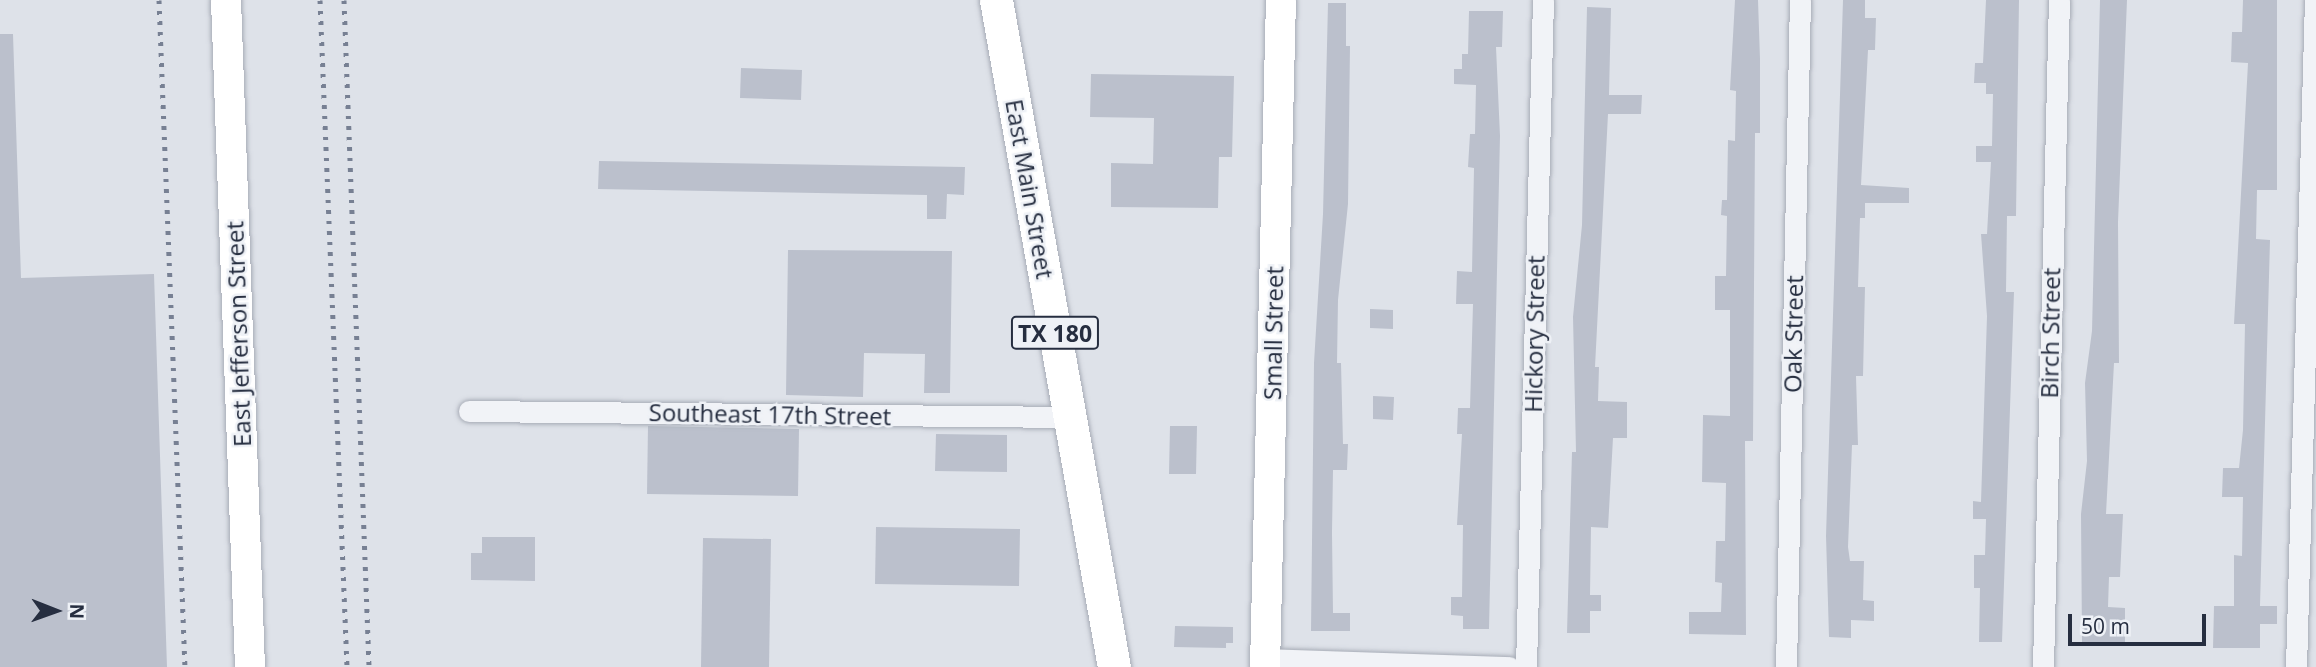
<!DOCTYPE html>
<html>
<head>
<meta charset="utf-8">
<style>
	body { margin:0 }
	#map { position:relative; width:2316px; height:667px; overflow:hidden; background:#dee2e9; font-family:"Open Sans",sans-serif }
	div>[style] { position:absolute }
	.building>* { inset:0; background:#bbc0cc }
	.roads { filter:drop-shadow(0 0 2px #a7acb6) drop-shadow(0 0 2px #a7acb6) }
	.street>* { height:21px; margin:-10.5px; padding:0 10.5px; transform-origin:10.5px; border-radius:10.5px; background:#f1f3f7 }
	.secondary>* { height:30px; margin:-15px; padding:0 15px; transform-origin:15px; border-radius:15px; background:#fff }
	.primary>* { height:33px; margin:-16.5px; padding:0 16.5px; transform-origin:16.5px; border-radius:16.5px; background:#fff }
	.rail>* { height:5px; margin-top:-2.5px; transform-origin:0; background:repeating-linear-gradient(90deg,#778093 0 3.5px,transparent 0 10.5px) }
	span { translate:-50% -50%; white-space:nowrap; text-align:center; line-height:1.15; -webkit-text-stroke:5px #eef1f6; paint-order:stroke }
	.shield-label span { padding:2px 5px; background:#eef1f6; border:2px solid; border-radius:5px; -webkit-text-stroke-width:0 }
	.shield-label { font-size:23px; color:#262e40; font-weight:700 }
	.street-label { font-size:24px; color:#262e40 }
	.north { position:absolute; left:21px; top:576px; width:70px; height:70px; -webkit-text-stroke:5px #eef1f6; paint-order:stroke; rotate:91deg; font-size:19px; font-weight:700; line-height:28px; text-align:center; color:#262e40 }
	.north::after { content:''; display:block; margin:auto; width:24px; height:32px; background:#262e40; clip-path:polygon(50% 0,100% 100%,50% 72%,0 100%) }
	.scale { position:absolute; left:2068px; top:614px; width:138px; height:32px; box-sizing:border-box; border:4px solid #262e40; border-top:0; padding-left:9px; font-size:21px; line-height:24px; white-space:nowrap; color:#262e40; -webkit-text-stroke:5px #eef1f6; paint-order:stroke }
</style>
</head>
<body>
<div id="map">
	<div class="building">
		<div style="clip-path:polygon(1735px 0,1758px 0,1760px 59px,1760px 133px,1755px 133px,1753px 441px,1745px 441px,1746px 635px,1689px 634px,1689px 612px,1721px 612px,1722px 583px,1715px 582px,1716px 541px,1725px 541px,1726px 483px,1702px 482px,1703px 415px,1730px 416px,1730px 310px,1715px 310px,1715px 276px,1726px 276px,1727px 216px,1721px 215px,1722px 200px,1727px 200px,1728px 140px,1735px 141px,1736px 91px,1730px 90px)"></div>
		<div style="clip-path:polygon(1843px 0,1865px 0,1865px 18px,1876px 18px,1875px 50px,1868px 50px,1861px 185px,1909px 188px,1909px 203px,1865px 203px,1865px 218px,1860px 218px,1858px 287px,1865px 287px,1863px 376px,1856px 376px,1858px 445px,1852px 445px,1848px 547px,1850px 561px,1864px 561px,1863px 600px,1874px 601px,1874px 621px,1851px 620px,1851px 638px,1829px 637px,1826px 536px)"></div>
		<div style="clip-path:polygon(1986px 0,2019px 0,2016px 216px,2007px 216px,2006px 292px,2014px 292px,2002px 642px,1979px 642px,1980px 588px,1974px 588px,1974px 555px,1985px 555px,1986px 519px,1973px 519px,1973px 501px,1981px 502px,1987px 316px,1981px 234px,1987px 234px,1991px 162px,1976px 162px,1976px 146px,1992px 146px,1993px 94px,1986px 94px,1986px 83px,1974px 83px,1975px 63px,1983px 63px)"></div>
		<div style="clip-path:polygon(2100px 0,2127px 0,2118px 222px,2119px 363px,2114px 363px,2106px 514px,2123px 514px,2120px 577px,2109px 577px,2108px 607px,2125px 608px,2125px 643px,2082px 642px,2081px 514px,2087px 461px,2085px 383px,2092px 331px)"></div>
		<div style="clip-path:polygon(2243px 0,2277px 0,2277px 190px,2257px 190px,2256px 239px,2270px 240px,2260px 606px,2277px 606px,2277px 624px,2260px 624px,2260px 648px,2213px 648px,2214px 606px,2234px 606px,2234px 555px,2242px 556px,2243px 497px,2222px 497px,2223px 468px,2239px 468px,2243px 430px,2245px 324px,2234px 324px,2248px 63px,2231px 62px,2232px 32px,2242px 32px)"></div>
		<div style="clip-path:polygon(1328px 3px,1346px 3px,1346px 46px,1350px 46px,1348px 204px,1338px 300px,1337px 363px,1341px 363px,1343px 444px,1348px 444px,1347px 470px,1333px 470px,1332px 533px,1333px 613px,1350px 613px,1350px 631px,1311px 631px,1314px 363px,1323px 214px)"></div>
		<div style="clip-path:polygon(1587px 7px,1611px 8px,1609px 95px,1642px 95px,1641px 114px,1608px 114px,1595px 367px,1599px 367px,1598px 401px,1627px 402px,1627px 438px,1613px 438px,1608px 528px,1591px 527px,1590px 595px,1601px 595px,1601px 611px,1590px 611px,1590px 633px,1567px 633px,1572px 452px,1576px 452px,1573px 317px,1582px 225px)"></div>
		<div style="clip-path:polygon(1469px 11px,1503px 11px,1502px 47px,1496px 47px,1500px 136px,1489px 629px,1463px 629px,1463px 616px,1451px 615px,1451px 597px,1462px 597px,1463px 525px,1457px 525px,1462px 434px,1457px 434px,1458px 408px,1470px 408px,1473px 304px,1456px 304px,1457px 271px,1472px 272px,1474px 168px,1468px 167px,1470px 134px,1475px 134px,1476px 85px,1454px 84px,1454px 69px,1462px 69px,1462px 54px,1468px 54px)"></div>
		<div style="clip-path:polygon(0 34px,13px 34px,21px 278px,154px 274px,167px 667px,0 667px)"></div>
		<div style="clip-path:polygon(741px 68px,802px 70px,801px 100px,740px 98px)"></div>
		<div style="clip-path:polygon(1091px 74px,1234px 76px,1232px 157px,1219px 157px,1218px 208px,1111px 207px,1111px 163px,1153px 164px,1154px 118px,1090px 117px)"></div>
		<div style="clip-path:polygon(599px 161px,965px 167px,964px 195px,947px 194px,946px 219px,927px 219px,927px 195px,598px 189px)"></div>
		<div style="clip-path:polygon(788px 250px,952px 251px,950px 393px,924px 393px,925px 354px,864px 353px,863px 397px,786px 395px)"></div>
		<div style="clip-path:polygon(1370px 309px,1393px 310px,1393px 329px,1370px 328px)"></div>
		<div style="clip-path:polygon(1373px 396px,1394px 397px,1393px 420px,1373px 419px)"></div>
		<div style="clip-path:polygon(648px 426px,799px 429px,798px 496px,647px 494px)"></div>
		<div style="clip-path:polygon(1170px 426px,1197px 426px,1196px 474px,1169px 474px)"></div>
		<div style="clip-path:polygon(936px 434px,1007px 435px,1007px 472px,935px 471px)"></div>
		<div style="clip-path:polygon(876px 527px,1020px 529px,1019px 586px,875px 584px)"></div>
		<div style="clip-path:polygon(482px 537px,535px 537px,535px 581px,471px 580px,471px 553px,482px 553px)"></div>
		<div style="clip-path:polygon(703px 538px,771px 539px,769px 667px,701px 667px)"></div>
		<div style="clip-path:polygon(1175px 626px,1233px 627px,1233px 643px,1226px 643px,1226px 648px,1174px 647px)"></div>
	</div>
	<div class="roads">
		<div class="street">
			<div style="left:469px;top:411px;width:601px;rotate:0.57deg"></div>
			<div style="left:1265px;top:659px;width:244px;rotate:1.9deg"></div>
			<div style="left:1526px;top:667px;width:667px;rotate:-88.54deg"></div>
			<div style="left:1786px;top:667px;width:667px;rotate:-88.8deg"></div>
			<div style="left:2043px;top:667px;width:667px;rotate:-88.63deg"></div>
			<div style="left:2296px;top:667px;width:667px;rotate:-88.37deg"></div>
		</div>
		<div class="secondary">
			<div style="left:226px;top:0;width:667px;rotate:87.94deg"></div>
			<div style="left:1265px;top:667px;width:667px;rotate:-88.63deg"></div>
		</div>
		<div class="primary">
			<div style="left:996px;top:0;width:677px;rotate:79.97deg"></div>
		</div>
	</div>
	<div class="rail">
		<div style="left:159px;top:0;width:668px;rotate:87.77deg"></div>
		<div style="left:320px;top:0;width:668px;rotate:87.68deg"></div>
		<div style="left:344px;top:0;width:667px;rotate:87.85deg"></div>
	</div>
	<div class="shield-label">
		<span style="left:1055px;top:333px">TX 180</span>
	</div>
	<div class="street-label">
		<span style="left:1030px;top:189px;rotate:80deg">East Main Street</span>
		<span style="left:1273px;top:333px;rotate:-89deg">Small Street</span>
		<span style="left:2050px;top:333px;rotate:-89deg">Birch Street</span>
		<span style="left:238px;top:334px;rotate:-92deg">East Jefferson Street</span>
		<span style="left:1534px;top:334px;rotate:-89deg">Hickory Street</span>
		<span style="left:1793px;top:334px;rotate:-89deg">Oak Street</span>
		<span style="left:770px;top:414px;rotate:1deg">Southeast 17th Street</span>
	</div>
	<div class="north">N</div>
	<div class="scale">50 m</div>
</div>
</body>
</html>
